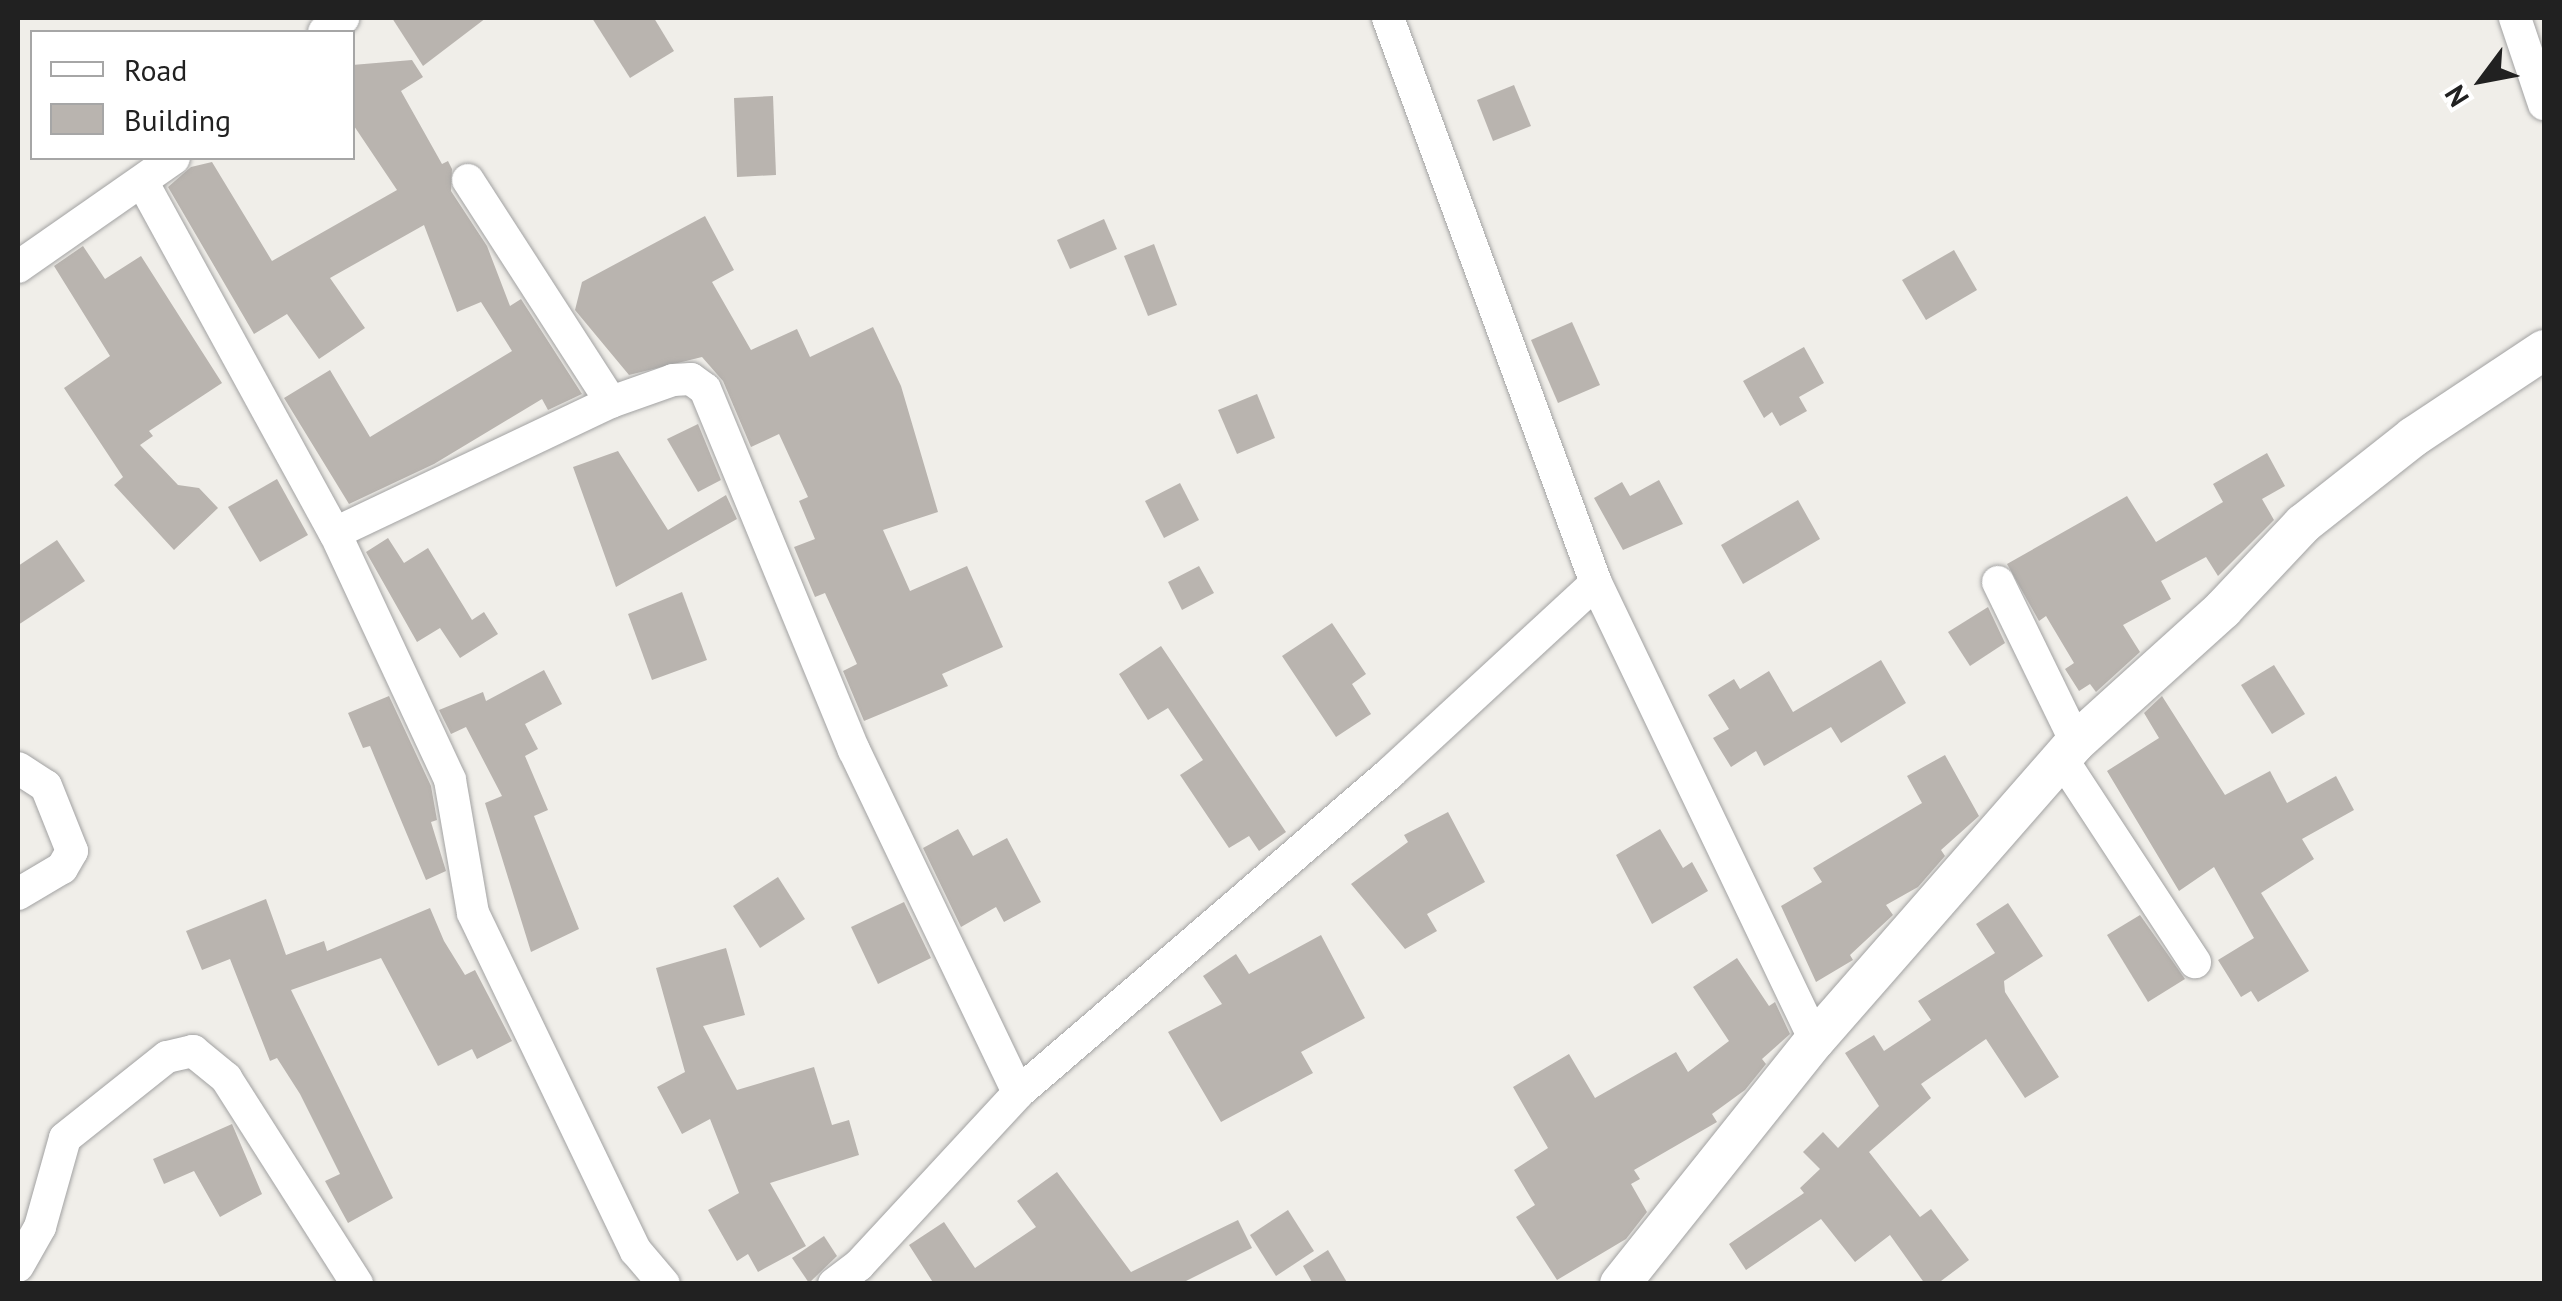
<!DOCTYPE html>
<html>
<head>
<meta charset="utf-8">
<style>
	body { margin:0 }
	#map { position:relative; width:2562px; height:1301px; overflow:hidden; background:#f0eee9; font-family:"PT Sans",sans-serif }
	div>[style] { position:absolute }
	.building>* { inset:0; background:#b9b4af }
	.roads { filter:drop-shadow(0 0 2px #a2a2a2) drop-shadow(0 0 2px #a2a2a2) }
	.minor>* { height:32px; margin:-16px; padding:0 16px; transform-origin:16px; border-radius:16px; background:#fff }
	.tertiary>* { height:40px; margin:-20px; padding:0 20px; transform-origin:20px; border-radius:20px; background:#fff }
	span { translate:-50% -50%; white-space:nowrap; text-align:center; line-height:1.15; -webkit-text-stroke:10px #fff; paint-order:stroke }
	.frame { position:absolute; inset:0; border:20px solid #212121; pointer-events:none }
	.legend { position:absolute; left:30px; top:30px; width:325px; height:130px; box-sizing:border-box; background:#fff; border:2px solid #a6a6a6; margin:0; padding:12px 18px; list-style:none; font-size:30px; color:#212121 }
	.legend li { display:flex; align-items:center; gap:20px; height:50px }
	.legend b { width:50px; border:2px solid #a6a6a6 }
	.north { position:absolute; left:2432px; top:30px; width:100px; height:100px; -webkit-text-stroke:8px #fff; paint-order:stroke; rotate:238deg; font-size:28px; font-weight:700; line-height:40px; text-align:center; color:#212121 }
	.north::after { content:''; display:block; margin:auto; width:35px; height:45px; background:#212121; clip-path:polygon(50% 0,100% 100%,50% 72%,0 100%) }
</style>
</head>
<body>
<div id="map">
	<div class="building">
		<div style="clip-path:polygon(392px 18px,486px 18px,423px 66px)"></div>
		<div style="clip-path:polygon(592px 18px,654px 18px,674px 51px,630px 78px)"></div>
		<div style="clip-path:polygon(412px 60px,423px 77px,401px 91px,442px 164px,448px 161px,452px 169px,451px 191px,487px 246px,510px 306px,521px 299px,582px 394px,548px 410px,542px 399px,434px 464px,349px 504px,284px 398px,330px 370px,370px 437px,512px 351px,481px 302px,457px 312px,424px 225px,330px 278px,365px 328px,319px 359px,287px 314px,254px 334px,168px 187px,191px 167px,212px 162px,272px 261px,397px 190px,352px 123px,352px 65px)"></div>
		<div style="clip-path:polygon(1514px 85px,1531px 126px,1493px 141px,1477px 100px)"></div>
		<div style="clip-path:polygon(773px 96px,776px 175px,737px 177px,734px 98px)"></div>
		<div style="clip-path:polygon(705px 216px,734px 270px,712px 282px,751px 350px,797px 329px,810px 357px,873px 327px,901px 386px,938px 512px,883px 530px,910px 591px,967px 566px,1003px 647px,942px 674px,948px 686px,864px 721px,843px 671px,857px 664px,825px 593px,815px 597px,794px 547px,815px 539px,799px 501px,808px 497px,779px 434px,751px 447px,723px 381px,702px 357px,629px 375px,575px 310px,582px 282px)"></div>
		<div style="clip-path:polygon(1104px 219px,1117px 249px,1070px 269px,1057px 240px)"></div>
		<div style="clip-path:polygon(1154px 244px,1177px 305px,1148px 316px,1124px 256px)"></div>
		<div style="clip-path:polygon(83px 246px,105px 279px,141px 256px,222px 383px,149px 431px,153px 436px,140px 445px,178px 485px,199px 488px,218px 508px,174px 550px,114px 485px,123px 477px,64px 388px,110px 356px,54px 266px)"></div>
		<div style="clip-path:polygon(1954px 250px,1977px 290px,1926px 320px,1902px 280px)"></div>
		<div style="clip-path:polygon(1572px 322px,1600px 385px,1558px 403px,1531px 340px)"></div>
		<div style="clip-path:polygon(1804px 347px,1824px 383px,1799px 397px,1807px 411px,1780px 426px,1772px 412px,1764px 418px,1743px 381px)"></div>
		<div style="clip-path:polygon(1257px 394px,1275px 438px,1237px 454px,1218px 410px)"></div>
		<div style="clip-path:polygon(698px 424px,721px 480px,698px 492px,667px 439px)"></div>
		<div style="clip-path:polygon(618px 451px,668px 530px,726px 495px,737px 519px,616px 587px,573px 467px)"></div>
		<div style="clip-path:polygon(2267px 453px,2285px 486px,2262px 499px,2274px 520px,2218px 576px,2206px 557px,2161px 581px,2171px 599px,2123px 625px,2140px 652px,2096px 692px,2090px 684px,2079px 691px,2065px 669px,2074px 663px,2046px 616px,2039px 621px,2007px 564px,2127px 496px,2156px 542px,2223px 502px,2213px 484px)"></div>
		<div style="clip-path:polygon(277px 479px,308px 535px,260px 562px,228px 507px)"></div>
		<div style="clip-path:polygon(1659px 480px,1683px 524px,1623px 550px,1594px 498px,1622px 482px,1630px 496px)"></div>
		<div style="clip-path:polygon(1180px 483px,1199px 520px,1164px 538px,1145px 501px)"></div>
		<div style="clip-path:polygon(1798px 500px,1820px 539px,1743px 584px,1721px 545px)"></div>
		<div style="clip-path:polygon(388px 538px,404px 563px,428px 548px,472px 620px,484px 612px,498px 634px,460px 658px,440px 628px,417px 642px,366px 552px)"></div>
		<div style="clip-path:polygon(57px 540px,85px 581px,18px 625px,18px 566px)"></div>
		<div style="clip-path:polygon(1199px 566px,1214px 593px,1182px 610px,1168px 582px)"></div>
		<div style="clip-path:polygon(682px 592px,707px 660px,652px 680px,628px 614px)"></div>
		<div style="clip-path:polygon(1988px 607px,2005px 643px,1970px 666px,1948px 632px)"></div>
		<div style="clip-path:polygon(1332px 623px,1366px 674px,1352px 684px,1371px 714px,1336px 737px,1282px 656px)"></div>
		<div style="clip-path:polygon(1161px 646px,1286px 832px,1259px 851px,1249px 836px,1229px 848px,1180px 775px,1203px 760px,1168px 708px,1148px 720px,1119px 674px)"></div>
		<div style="clip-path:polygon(1881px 660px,1906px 703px,1841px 743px,1831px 727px,1764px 766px,1756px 751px,1731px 767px,1713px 738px,1729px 729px,1708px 695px,1734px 679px,1740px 689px,1769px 671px,1793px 712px)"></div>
		<div style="clip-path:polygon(2274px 665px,2305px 714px,2272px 734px,2241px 685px)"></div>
		<div style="clip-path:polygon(544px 670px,562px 704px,525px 724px,538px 749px,525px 756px,548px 810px,534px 816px,579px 929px,531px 952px,485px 803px,502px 796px,466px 727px,451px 734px,439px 710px,483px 692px,486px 701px)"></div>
		<div style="clip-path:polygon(389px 696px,431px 786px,437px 820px,431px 822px,446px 871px,426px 880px,370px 746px,363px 748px,348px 713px)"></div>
		<div style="clip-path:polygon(2162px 696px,2225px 795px,2270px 771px,2287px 803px,2336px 776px,2354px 810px,2302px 839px,2314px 859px,2261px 893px,2309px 971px,2258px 1002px,2251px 991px,2241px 997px,2218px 960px,2254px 938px,2214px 867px,2179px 891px,2107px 771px,2159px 738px,2144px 713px)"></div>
		<div style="clip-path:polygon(1945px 755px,1979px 816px,1941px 850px,1945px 856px,1918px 887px,1886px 905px,1893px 915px,1850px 955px,1853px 960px,1816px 982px,1781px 906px,1822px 882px,1813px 868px,1922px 803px,1907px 776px)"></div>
		<div style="clip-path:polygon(1448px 812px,1485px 882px,1427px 914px,1437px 931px,1405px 949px,1351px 884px,1408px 842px,1404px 835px)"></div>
		<div style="clip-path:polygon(958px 829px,973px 856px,1007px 838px,1041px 902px,1004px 922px,996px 907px,961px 927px,923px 848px)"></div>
		<div style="clip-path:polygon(1660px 829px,1683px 868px,1692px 862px,1708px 891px,1652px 924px,1616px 855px)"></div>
		<div style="clip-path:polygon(778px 877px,805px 919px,760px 948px,733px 906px)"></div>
		<div style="clip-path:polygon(266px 899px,286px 955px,324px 941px,327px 951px,430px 908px,444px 941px,465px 975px,475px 970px,512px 1041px,477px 1059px,472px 1049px,438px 1066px,381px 958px,291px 990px,393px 1198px,348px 1223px,325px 1181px,340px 1174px,300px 1094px,277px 1058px,270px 1061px,230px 959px,202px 970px,186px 931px)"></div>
		<div style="clip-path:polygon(904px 902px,931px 958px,878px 984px,851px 927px)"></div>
		<div style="clip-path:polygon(2008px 903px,2043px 956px,2004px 981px,2005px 992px,2059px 1077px,2025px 1098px,1986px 1039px,1921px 1084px,1931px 1098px,1869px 1152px,1920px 1217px,1931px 1209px,1969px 1260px,1937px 1284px,1925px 1284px,1890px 1235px,1855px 1262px,1821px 1219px,1746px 1270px,1729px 1244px,1804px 1193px,1800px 1188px,1820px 1169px,1803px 1152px,1823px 1132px,1838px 1148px,1879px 1106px,1845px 1053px,1874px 1035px,1884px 1051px,1931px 1020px,1918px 1001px,1995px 953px,1976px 924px)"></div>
		<div style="clip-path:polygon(2140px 915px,2185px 979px,2148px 1002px,2107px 935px)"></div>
		<div style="clip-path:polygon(1321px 935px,1365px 1018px,1301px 1052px,1313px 1073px,1221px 1122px,1168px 1032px,1222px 1004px,1203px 976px,1236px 954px,1249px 974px)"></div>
		<div style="clip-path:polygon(726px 948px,745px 1015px,703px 1026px,737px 1090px,814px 1067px,832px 1125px,849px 1120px,859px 1155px,770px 1183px,806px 1246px,758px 1272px,748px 1254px,737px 1261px,708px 1210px,739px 1193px,710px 1119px,682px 1134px,657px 1087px,685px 1072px,656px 968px)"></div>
		<div style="clip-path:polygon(1737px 958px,1769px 1006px,1775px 1002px,1790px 1034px,1762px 1059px,1766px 1064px,1745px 1090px,1712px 1114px,1717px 1122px,1634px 1170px,1640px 1179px,1631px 1184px,1647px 1212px,1626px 1239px,1557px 1280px,1516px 1217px,1535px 1205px,1514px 1170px,1548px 1148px,1513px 1087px,1569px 1054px,1595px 1098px,1676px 1052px,1688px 1072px,1729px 1041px,1693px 987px)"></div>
		<div style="clip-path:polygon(232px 1124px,262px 1194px,220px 1217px,194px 1171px,164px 1184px,153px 1159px)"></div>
		<div style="clip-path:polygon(1057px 1172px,1131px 1272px,1238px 1220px,1252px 1248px,1180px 1284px,934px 1284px,909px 1245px,944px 1222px,975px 1268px,1036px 1227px,1017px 1201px)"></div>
		<div style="clip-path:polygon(1288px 1210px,1314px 1251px,1276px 1276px,1250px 1235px)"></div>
		<div style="clip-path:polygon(824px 1236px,837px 1256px,809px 1283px,792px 1258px)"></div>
		<div style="clip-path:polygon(1328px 1250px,1348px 1284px,1313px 1284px,1303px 1266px)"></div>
	</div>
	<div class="roads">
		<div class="minor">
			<div style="left:1388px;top:18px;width:602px;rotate:69.79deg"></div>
			<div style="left:1596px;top:583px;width:507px;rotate:64.4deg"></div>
			<div style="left:2515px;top:18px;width:91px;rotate:71.4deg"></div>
			<div style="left:324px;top:32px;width:24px;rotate:-36deg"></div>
			<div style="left:468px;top:180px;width:264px;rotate:57.2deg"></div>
			<div style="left:143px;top:183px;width:399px;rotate:61.3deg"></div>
			<div style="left:335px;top:533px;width:272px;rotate:65deg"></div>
			<div style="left:450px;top:780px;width:135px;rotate:80.2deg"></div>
			<div style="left:473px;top:913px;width:375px;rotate:64.3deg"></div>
			<div style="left:636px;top:1251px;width:43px;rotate:49.7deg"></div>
			<div style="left:18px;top:267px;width:190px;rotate:-34.9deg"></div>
			<div style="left:335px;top:533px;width:306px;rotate:-25.4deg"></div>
			<div style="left:611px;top:402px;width:66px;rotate:-19.5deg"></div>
			<div style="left:673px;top:380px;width:18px;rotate:-3deg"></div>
			<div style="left:691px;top:379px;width:17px;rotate:36deg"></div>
			<div style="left:705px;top:389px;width:391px;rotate:67.6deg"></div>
			<div style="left:854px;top:750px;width:380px;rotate:64.4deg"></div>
			<div style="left:1998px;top:582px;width:178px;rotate:64deg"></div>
			<div style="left:2062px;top:759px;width:243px;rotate:56.8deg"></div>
			<div style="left:18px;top:768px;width:33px;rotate:33deg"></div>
			<div style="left:46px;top:786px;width:70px;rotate:68.2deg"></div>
			<div style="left:72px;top:851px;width:20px;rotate:120deg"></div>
			<div style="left:62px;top:868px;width:51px;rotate:149.4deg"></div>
			<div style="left:18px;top:1266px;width:45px;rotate:-60.6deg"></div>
			<div style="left:40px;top:1227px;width:92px;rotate:-74.3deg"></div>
			<div style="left:65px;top:1138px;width:130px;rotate:-38.5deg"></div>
			<div style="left:167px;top:1057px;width:27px;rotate:-13deg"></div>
			<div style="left:193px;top:1051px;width:43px;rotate:39.3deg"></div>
			<div style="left:226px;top:1078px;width:244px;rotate:57.5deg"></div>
			<div style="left:834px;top:1284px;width:31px;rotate:-37deg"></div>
			<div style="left:859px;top:1265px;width:234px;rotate:-47.2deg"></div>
			<div style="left:1018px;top:1093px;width:491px;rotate:-40.7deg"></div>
			<div style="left:1390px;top:773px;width:280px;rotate:-42.7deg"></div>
		</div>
		<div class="tertiary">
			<div style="left:1620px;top:1284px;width:312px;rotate:-51.4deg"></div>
			<div style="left:1815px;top:1040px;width:396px;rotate:-48.8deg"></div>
			<div style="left:2076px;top:742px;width:198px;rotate:-42.1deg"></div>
			<div style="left:2223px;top:609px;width:117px;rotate:-46.7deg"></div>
			<div style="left:2303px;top:524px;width:140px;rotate:-38.3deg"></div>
			<div style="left:2413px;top:437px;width:157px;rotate:-33.6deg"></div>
		</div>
	</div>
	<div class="frame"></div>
	<ul class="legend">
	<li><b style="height:12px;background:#fff"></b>Road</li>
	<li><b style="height:28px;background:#b9b4af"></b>Building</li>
	</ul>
	<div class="north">N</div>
</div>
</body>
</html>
